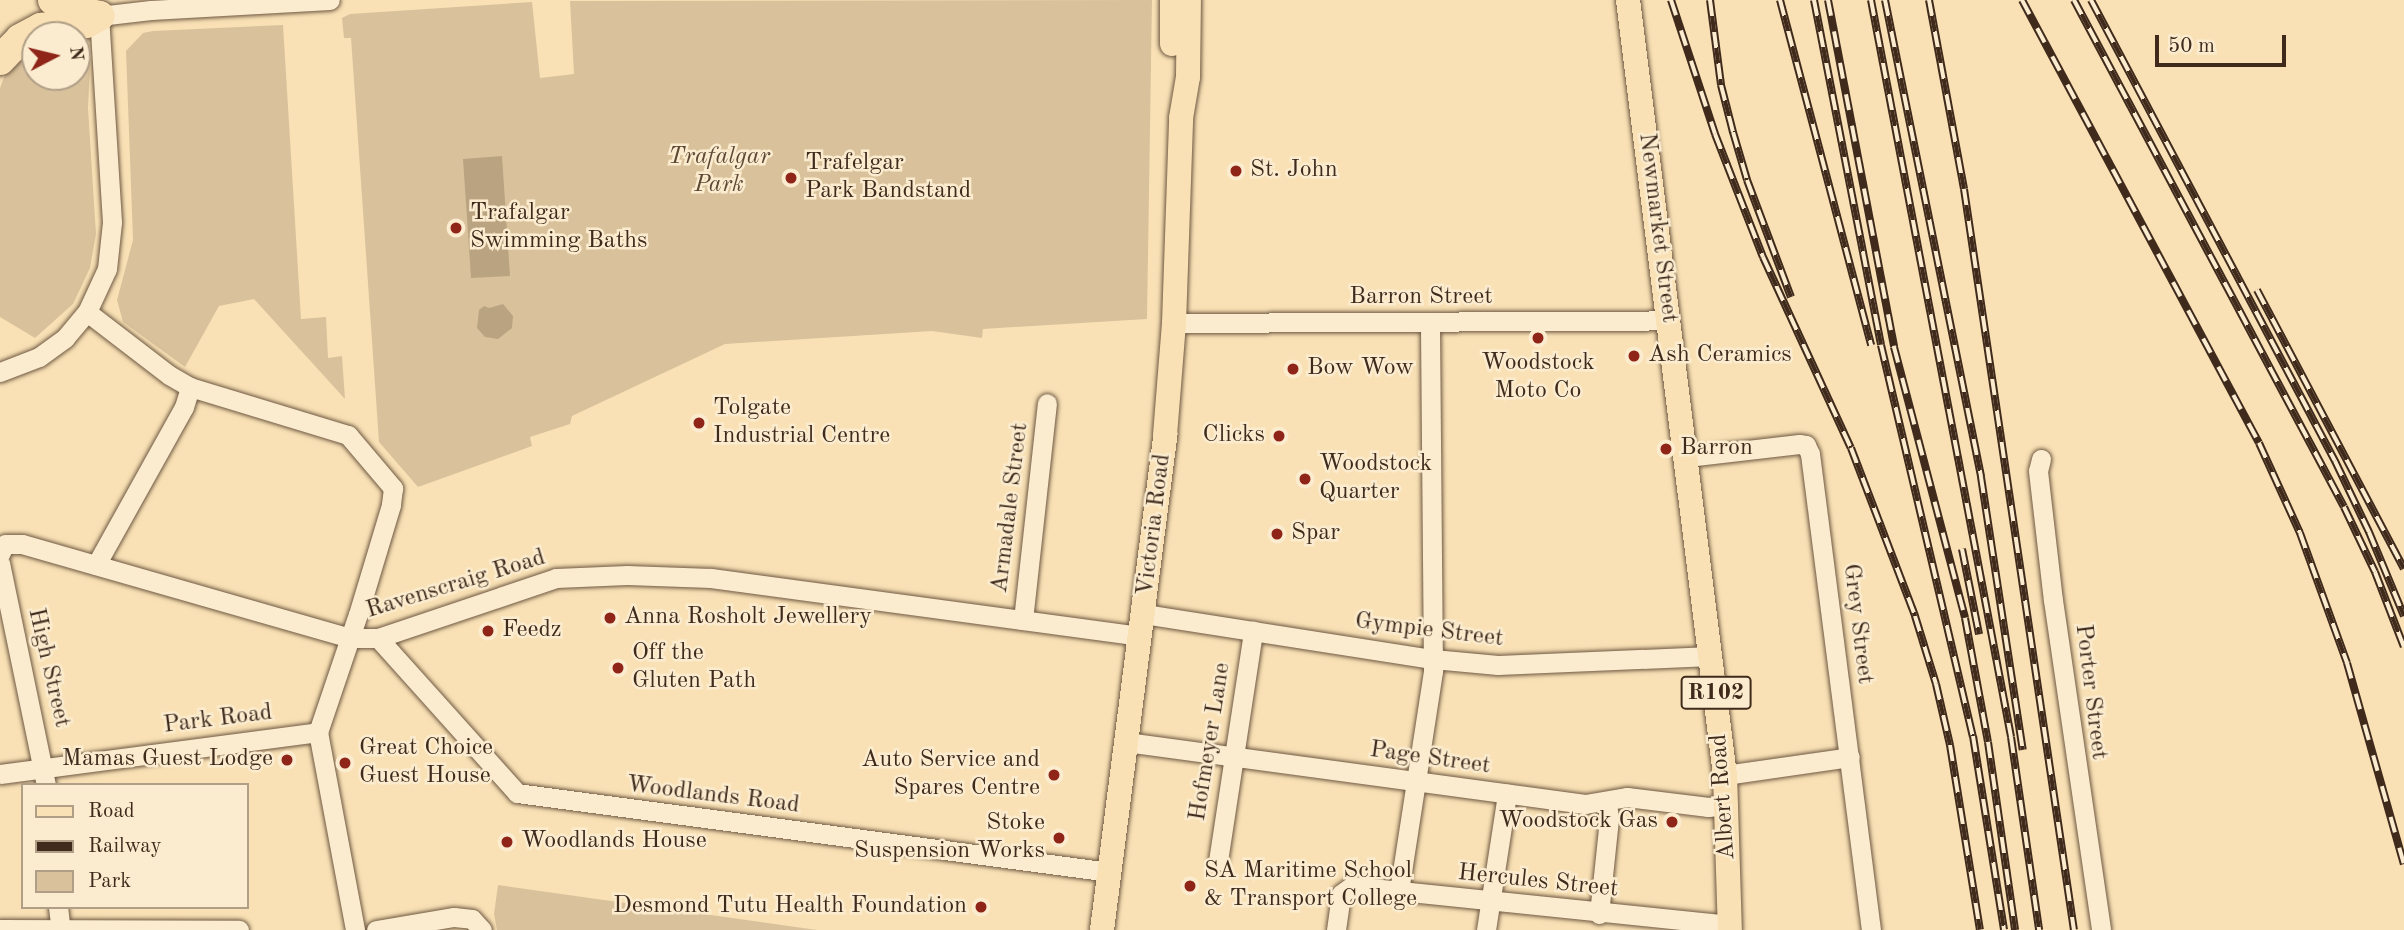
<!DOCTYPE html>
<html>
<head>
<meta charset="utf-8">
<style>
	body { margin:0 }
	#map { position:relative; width:2404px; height:930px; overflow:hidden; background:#f9e1b5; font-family:"Old Standard TT",serif }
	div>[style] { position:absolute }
	.green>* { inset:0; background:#d9c29b }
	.water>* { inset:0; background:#baa381 }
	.roads { filter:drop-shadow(0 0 2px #6e5842) drop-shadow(0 0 2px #6e5842) }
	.minor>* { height:19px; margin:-9.5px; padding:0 9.5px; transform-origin:9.5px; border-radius:9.5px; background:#fbeccf }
	.major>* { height:24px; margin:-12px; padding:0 12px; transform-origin:12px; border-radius:12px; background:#f9e1b5 }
	.highway>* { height:30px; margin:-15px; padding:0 15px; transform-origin:15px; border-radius:15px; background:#f9e1b5 }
	.rail>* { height:8px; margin-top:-4px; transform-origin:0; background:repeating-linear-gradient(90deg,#fbeccf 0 16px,#3f2a1c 0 32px); box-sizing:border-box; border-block:2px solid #3f2a1c }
	.dots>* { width:19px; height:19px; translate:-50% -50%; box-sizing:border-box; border:4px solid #fbeccf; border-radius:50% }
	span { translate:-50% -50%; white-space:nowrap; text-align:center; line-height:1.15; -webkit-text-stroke:5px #fbeccf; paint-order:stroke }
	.shield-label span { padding:2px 5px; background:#fbeccf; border:2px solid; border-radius:5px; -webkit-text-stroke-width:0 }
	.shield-label { font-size:23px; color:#3f2a1c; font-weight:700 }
	.park-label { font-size:24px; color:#5e4835; font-style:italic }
	.poi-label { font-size:24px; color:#3f2a1c }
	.left { translate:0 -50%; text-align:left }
	.right { translate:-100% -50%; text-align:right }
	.street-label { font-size:24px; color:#3f2a1c }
	.legend { position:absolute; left:21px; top:783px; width:228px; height:126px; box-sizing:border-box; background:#fbeccf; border:2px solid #b09e87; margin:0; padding:9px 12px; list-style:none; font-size:21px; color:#3f2a1c }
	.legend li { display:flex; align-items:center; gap:14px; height:35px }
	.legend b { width:35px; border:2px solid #b09e87 }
	.north { position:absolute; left:21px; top:21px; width:70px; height:70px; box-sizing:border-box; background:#fbeccf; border:2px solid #b09e87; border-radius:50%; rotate:83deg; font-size:19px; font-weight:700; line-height:28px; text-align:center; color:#3f2a1c }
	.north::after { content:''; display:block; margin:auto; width:24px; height:32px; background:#8f2418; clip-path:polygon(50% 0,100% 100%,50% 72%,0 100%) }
	.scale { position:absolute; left:2155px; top:35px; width:131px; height:32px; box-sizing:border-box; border:4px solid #3f2a1c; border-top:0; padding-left:9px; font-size:21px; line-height:24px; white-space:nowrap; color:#3f2a1c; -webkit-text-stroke:5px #fbeccf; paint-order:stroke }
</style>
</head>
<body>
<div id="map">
	<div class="green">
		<div style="clip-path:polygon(1152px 0,1147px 319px,983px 329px,982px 338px,932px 331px,725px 344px,572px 416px,570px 424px,530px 437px,532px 446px,418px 487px,379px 442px,351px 38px,344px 38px,342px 18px,350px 14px,532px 2px,540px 78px,574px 74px,570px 1px)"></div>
		<div style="clip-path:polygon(283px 25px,301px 319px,326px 317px,328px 358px,342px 356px,345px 399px,254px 299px,219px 306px,185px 367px,123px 322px,117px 300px,133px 240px,126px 51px,143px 33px,153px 31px)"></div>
		<div style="clip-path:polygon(77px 39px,86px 51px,90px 64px,88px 108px,96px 234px,90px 268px,73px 304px,35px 338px,0 317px,0 88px,10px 62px,35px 42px,35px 77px,77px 77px)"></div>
		<div style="clip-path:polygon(498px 885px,817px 930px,497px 930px,494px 914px)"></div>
	</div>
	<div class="water">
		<div style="clip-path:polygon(502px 156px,510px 276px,471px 278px,463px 159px)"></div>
		<div style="clip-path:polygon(503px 304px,513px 316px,512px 328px,498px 339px,485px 337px,477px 328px,479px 310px,484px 306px,489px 308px)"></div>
	</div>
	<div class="roads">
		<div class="minor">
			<div style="left:87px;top:312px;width:103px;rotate:37.5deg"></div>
			<div style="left:169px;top:375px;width:24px;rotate:30deg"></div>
			<div style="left:190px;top:387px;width:165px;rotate:16.9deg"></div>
			<div style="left:348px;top:435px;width:70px;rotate:49.7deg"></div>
			<div style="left:393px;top:488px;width:17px;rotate:97deg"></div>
			<div style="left:391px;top:505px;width:114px;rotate:106.8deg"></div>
			<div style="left:358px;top:614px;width:125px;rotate:108.7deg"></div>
			<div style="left:318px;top:732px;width:201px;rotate:79.4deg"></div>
			<div style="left:1174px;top:323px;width:494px;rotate:-0.3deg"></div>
			<div style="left:0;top:372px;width:42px;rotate:-21deg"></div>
			<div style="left:39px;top:357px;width:32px;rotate:-36deg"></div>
			<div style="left:65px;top:338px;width:34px;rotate:-50deg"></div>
			<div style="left:87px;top:312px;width:47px;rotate:-65.1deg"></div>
			<div style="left:107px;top:269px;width:47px;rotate:-83.9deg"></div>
			<div style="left:112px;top:222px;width:206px;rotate:-93.6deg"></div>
			<div style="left:99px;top:16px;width:52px;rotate:-6.6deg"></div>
			<div style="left:151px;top:10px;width:179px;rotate:-3.2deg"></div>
			<div style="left:1687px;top:457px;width:113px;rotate:-6.6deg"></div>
			<div style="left:1799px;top:444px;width:7px;rotate:8deg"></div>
			<div style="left:1806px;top:445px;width:10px;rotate:66deg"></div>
			<div style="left:1810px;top:454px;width:480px;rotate:82.7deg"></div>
			<div style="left:2041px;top:459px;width:12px;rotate:104deg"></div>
			<div style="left:2038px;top:471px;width:130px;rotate:83.4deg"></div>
			<div style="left:2053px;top:600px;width:333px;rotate:81.7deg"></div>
			<div style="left:0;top:554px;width:11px;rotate:-63deg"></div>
			<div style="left:5px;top:544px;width:17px"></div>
			<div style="left:22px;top:544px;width:340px;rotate:16deg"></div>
			<div style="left:349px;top:638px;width:29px"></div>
			<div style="left:378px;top:638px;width:188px;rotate:-18.6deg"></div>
			<div style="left:556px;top:578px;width:71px;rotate:-2.4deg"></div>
			<div style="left:627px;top:575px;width:84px;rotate:2deg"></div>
			<div style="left:711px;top:578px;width:434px;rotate:7.7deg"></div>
			<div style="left:0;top:563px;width:227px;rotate:78.3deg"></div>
			<div style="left:96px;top:565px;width:181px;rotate:-60.9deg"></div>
			<div style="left:184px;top:407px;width:21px;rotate:-73deg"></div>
			<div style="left:1144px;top:614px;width:292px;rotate:8.9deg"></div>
			<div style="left:1433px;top:659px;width:65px;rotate:5.3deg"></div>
			<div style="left:1498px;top:665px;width:213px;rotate:-2.4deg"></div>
			<div style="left:1023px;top:620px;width:218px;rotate:-83.7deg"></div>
			<div style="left:378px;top:638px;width:208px;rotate:48.1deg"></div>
			<div style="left:517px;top:793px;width:598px;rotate:7.59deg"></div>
			<div style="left:1126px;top:742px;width:463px;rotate:7.7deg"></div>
			<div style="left:1585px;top:804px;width:43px;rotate:-9.5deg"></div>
			<div style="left:1627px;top:797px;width:82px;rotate:7deg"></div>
			<div style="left:1708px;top:807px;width:20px;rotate:-6deg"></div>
			<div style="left:0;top:774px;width:321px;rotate:-7.5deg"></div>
			<div style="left:1725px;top:775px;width:126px;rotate:-8.2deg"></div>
			<div style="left:1218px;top:861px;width:233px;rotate:-81.3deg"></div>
			<div style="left:1399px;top:891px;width:223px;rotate:-81.2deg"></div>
			<div style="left:1433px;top:671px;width:349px;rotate:-90.5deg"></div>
			<div style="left:58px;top:907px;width:23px;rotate:83deg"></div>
			<div style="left:1599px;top:914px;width:96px;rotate:-84deg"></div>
			<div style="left:1609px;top:819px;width:17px;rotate:-97deg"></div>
			<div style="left:0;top:929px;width:239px;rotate:0.2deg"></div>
			<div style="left:376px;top:930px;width:79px;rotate:-9.5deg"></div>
			<div style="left:454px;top:917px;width:18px;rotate:6deg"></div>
			<div style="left:472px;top:919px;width:15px;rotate:48deg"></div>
			<div style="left:1336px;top:930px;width:36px;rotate:-82deg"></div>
			<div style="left:1341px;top:894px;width:14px;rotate:-36deg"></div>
			<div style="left:1352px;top:886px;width:380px;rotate:5.9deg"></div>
			<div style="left:1486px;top:930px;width:138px;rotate:-81.2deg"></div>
		</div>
		<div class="major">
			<div style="left:1628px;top:0;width:781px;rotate:82.87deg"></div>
			<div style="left:1725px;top:775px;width:155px;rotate:88.2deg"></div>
			<div style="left:1172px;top:44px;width:44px;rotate:-90deg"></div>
			<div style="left:1102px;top:930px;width:499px;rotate:-82.7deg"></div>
			<div style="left:1165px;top:435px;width:112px;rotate:-85.4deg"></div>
			<div style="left:1174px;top:323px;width:205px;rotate:-88deg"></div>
			<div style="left:1181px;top:118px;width:42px;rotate:-80.3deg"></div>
			<div style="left:1188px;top:77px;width:77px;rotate:-89.3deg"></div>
		</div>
		<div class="highway">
			<div style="left:53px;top:0;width:25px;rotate:26deg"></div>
			<div style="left:76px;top:11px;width:24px;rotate:12deg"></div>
			<div style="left:0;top:60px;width:29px;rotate:-46deg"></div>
			<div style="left:20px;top:39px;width:24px;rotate:-28deg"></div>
			<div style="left:41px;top:28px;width:45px;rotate:-6.3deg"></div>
			<div style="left:86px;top:23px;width:15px;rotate:-28deg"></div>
		</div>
	</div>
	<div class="rail">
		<div style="left:1671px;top:0;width:141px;rotate:71.8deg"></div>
		<div style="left:1715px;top:134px;width:132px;rotate:68.7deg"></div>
		<div style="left:1763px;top:257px;width:210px;rotate:65.3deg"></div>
		<div style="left:1851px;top:448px;width:180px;rotate:69.1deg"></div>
		<div style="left:1915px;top:616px;width:71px;rotate:72.8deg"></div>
		<div style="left:1936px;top:684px;width:63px;rotate:77.1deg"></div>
		<div style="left:1950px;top:745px;width:187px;rotate:80.8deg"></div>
		<div style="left:1710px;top:0;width:86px;rotate:82.6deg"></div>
		<div style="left:1721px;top:85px;width:49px;rotate:75.7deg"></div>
		<div style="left:1733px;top:132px;width:50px;rotate:73.7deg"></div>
		<div style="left:1747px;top:180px;width:125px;rotate:69.4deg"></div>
		<div style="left:1780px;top:0;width:357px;rotate:75.2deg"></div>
		<div style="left:1814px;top:0;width:351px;rotate:79deg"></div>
		<div style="left:1881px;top:345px;width:402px;rotate:76.8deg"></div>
		<div style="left:1973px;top:736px;width:196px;rotate:80.9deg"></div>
		<div style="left:1828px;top:0;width:353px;rotate:79.2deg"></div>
		<div style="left:1894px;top:347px;width:280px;rotate:75.3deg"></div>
		<div style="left:1965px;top:618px;width:126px;rotate:79.5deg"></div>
		<div style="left:1988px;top:742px;width:190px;rotate:81.8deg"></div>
		<div style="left:1871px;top:0;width:750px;rotate:79.24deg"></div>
		<div style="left:2011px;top:737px;width:195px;rotate:81.7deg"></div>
		<div style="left:1885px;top:0;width:487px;rotate:78.6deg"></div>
		<div style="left:1981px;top:477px;width:276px;rotate:81.3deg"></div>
		<div style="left:1929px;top:0;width:192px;rotate:79.5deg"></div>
		<div style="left:1964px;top:189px;width:749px;rotate:81.56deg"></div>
		<div style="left:2022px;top:0;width:502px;rotate:61.85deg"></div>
		<div style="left:2259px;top:443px;width:99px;rotate:65.5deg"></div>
		<div style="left:2300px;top:533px;width:138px;rotate:70.1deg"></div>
		<div style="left:2347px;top:663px;width:209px;rotate:74.2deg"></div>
		<div style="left:2074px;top:0;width:574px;rotate:61.96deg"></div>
		<div style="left:2344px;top:507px;width:72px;rotate:64.5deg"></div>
		<div style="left:2375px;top:572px;width:80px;rotate:68.9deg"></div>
		<div style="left:2091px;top:0;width:522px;rotate:62.11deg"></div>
		<div style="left:2335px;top:461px;width:79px;rotate:64.4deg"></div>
		<div style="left:2369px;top:532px;width:91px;rotate:67.4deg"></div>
		<div style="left:2257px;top:290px;width:315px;rotate:62.2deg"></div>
		<div style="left:1962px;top:549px;width:87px;rotate:78.7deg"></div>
	</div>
	<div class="dots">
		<div style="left:1236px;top:171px;background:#8f2418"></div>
		<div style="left:791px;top:178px;background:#8f2418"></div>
		<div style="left:456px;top:228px;background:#8f2418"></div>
		<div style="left:1538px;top:338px;background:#8f2418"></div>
		<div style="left:1634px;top:356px;background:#8f2418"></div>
		<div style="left:1293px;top:369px;background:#8f2418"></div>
		<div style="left:699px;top:423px;background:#8f2418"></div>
		<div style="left:1279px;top:436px;background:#8f2418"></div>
		<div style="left:1666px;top:449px;background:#8f2418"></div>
		<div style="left:1305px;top:479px;background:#8f2418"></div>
		<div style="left:1277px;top:534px;background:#8f2418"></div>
		<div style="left:610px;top:618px;background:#8f2418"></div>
		<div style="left:488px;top:631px;background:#8f2418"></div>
		<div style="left:618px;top:668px;background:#8f2418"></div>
		<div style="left:287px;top:760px;background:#8f2418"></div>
		<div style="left:345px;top:763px;background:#8f2418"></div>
		<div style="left:1054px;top:775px;background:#8f2418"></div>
		<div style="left:1672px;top:822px;background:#8f2418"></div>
		<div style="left:1059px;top:838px;background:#8f2418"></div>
		<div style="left:507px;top:842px;background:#8f2418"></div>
		<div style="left:1190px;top:886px;background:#8f2418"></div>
		<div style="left:981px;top:907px;background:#8f2418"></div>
	</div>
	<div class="shield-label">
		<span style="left:1716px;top:693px">R102</span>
	</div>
	<div class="park-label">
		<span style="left:719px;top:172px">Trafalgar<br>Park</span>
	</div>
	<div class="poi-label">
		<span class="left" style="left:805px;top:178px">Trafelgar<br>Park Bandstand</span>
		<span class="left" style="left:1250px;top:171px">St. John</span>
		<span class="left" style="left:470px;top:228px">Trafalgar<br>Swimming Baths</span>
		<span class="left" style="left:1648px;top:356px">Ash Ceramics</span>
		<span style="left:1538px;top:378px">Woodstock<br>Moto Co</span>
		<span class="left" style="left:1307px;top:369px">Bow Wow</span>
		<span class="left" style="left:713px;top:423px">Tolgate<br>Industrial Centre</span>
		<span class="right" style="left:1265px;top:436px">Clicks</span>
		<span class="left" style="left:1680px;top:449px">Barron</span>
		<span class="left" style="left:1319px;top:479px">Woodstock<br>Quarter</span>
		<span class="left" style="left:1291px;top:534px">Spar</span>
		<span class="left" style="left:624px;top:618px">Anna Rosholt Jewellery</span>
		<span class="left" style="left:502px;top:631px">Feedz</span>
		<span class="left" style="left:632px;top:668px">Off the<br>Gluten Path</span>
		<span class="left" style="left:359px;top:763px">Great Choice<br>Guest House</span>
		<span class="right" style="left:273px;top:760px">Mamas Guest Lodge</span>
		<span class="right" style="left:1040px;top:775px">Auto Service and<br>Spares Centre</span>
		<span class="right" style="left:1658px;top:822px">Woodstock Gas</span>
		<span class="right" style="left:1045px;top:838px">Stoke<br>Suspension Works</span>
		<span class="left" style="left:521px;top:842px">Woodlands House</span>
		<span class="left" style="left:1204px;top:886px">SA Maritime School<br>&amp; Transport College</span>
		<span class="right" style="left:967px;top:907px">Desmond Tutu Health Foundation</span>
	</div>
	<div class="street-label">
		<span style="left:1657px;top:228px;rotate:83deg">Newmarket Street</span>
		<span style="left:1421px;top:298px">Barron Street</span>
		<span style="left:1011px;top:508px;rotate:-83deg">Armadale Street</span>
		<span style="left:1155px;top:525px;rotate:-83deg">Victoria Road</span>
		<span style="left:456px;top:585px;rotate:-17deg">Ravenscraig Road</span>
		<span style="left:1857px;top:624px;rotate:83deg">Grey Street</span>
		<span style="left:1429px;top:631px;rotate:7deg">Gympie Street</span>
		<span style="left:48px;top:668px;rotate:77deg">High Street</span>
		<span style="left:2090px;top:692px;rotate:83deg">Porter Street</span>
		<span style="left:218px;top:720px;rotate:-7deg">Park Road</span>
		<span style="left:1211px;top:742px;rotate:-81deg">Hofmeyer Lane</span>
		<span style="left:1430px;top:759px;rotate:8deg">Page Street</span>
		<span style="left:713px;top:796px;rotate:7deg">Woodlands Road</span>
		<span style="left:1724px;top:797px;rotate:-94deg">Albert Road</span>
		<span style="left:1538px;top:882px;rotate:6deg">Hercules Street</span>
	</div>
	<ul class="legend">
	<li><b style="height:9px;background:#f9e1b5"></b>Road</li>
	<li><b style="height:9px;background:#3f2a1c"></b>Railway</li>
	<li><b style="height:19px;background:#d9c29b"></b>Park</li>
	</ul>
	<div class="north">N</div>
	<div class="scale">50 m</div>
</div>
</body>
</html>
